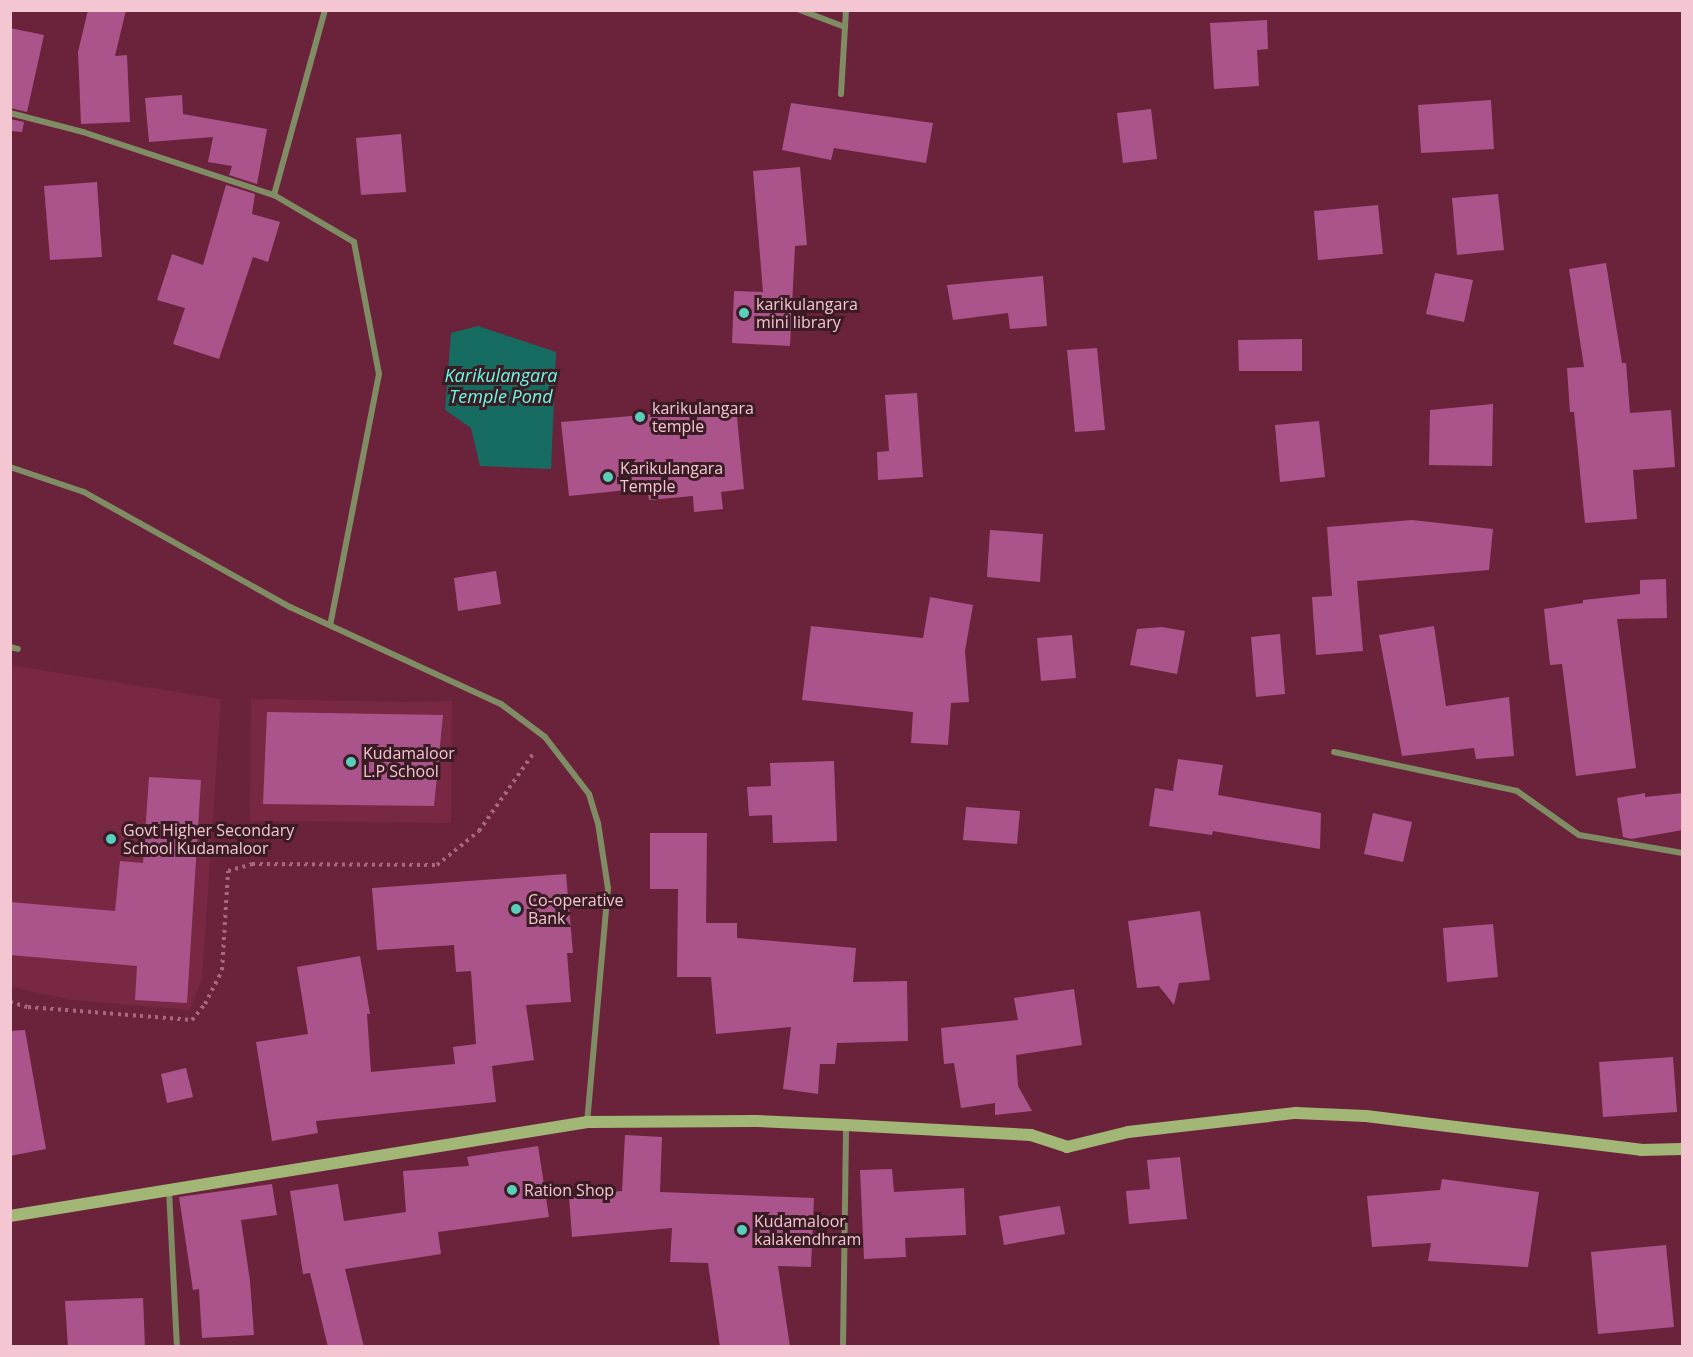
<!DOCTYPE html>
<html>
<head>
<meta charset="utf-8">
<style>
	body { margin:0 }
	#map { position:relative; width:1693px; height:1357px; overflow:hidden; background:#6a233b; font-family:"Open Sans",sans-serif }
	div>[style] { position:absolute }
	.built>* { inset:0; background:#782843 }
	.water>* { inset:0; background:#166c61 }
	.building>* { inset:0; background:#ab548c }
	.path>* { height:4px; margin-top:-2px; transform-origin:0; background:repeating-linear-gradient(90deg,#a66a7c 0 3px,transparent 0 7.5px) }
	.street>* { height:6px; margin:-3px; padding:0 3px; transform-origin:3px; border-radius:3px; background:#7f8c64 }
	.secondary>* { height:12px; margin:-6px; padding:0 6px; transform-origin:6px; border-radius:6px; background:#a2b676 }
	.dots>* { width:16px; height:16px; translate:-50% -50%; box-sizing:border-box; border:3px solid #3b1b24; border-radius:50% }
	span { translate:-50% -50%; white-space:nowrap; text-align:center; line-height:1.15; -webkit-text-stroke:6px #3b1b24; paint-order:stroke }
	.poi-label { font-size:16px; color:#f3c6d1 }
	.left { translate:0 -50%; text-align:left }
	.water-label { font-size:18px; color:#68fbe6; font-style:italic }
	.frame { position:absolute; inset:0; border:12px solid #f3c6d1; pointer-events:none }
</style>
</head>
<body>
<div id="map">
	<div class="built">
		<div style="clip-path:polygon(10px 665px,221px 699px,202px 979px,190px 1010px,73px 1000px,11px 987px)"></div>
		<div style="clip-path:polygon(251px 699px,408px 702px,452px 701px,451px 823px,250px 821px)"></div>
	</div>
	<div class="water">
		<div style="clip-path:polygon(478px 326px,556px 352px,551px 469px,480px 466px,471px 428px,445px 410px,451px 333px)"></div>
	</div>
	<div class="building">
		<div style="clip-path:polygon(88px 10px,126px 10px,115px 56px,127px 55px,130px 122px,81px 124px,78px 52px)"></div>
		<div style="clip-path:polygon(1267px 20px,1268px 49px,1257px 50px,1259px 86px,1214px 89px,1210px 23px)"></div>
		<div style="clip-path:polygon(10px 28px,44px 35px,27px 112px,10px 108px)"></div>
		<div style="clip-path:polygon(182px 95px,183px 114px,267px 129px,257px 184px,229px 175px,232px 166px,208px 162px,213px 137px,149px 142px,145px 98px)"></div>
		<div style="clip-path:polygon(1491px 100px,1494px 149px,1421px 153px,1418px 105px)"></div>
		<div style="clip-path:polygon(791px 103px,933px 123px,926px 163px,834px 148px,831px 160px,782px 150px)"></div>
		<div style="clip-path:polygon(1151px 109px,1157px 159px,1123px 163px,1117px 113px)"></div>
		<div style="clip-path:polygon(10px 119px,24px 122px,22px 132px,10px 131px)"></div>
		<div style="clip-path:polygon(401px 134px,406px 192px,361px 195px,356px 138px)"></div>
		<div style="clip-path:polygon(800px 167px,807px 245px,795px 246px,790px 346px,732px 343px,734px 291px,763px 292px,753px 171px)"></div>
		<div style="clip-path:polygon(97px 182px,102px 257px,50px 260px,44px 186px)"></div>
		<div style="clip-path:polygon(226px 185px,255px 194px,252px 214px,280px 222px,268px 262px,253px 257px,219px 359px,173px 344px,185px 308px,157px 300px,172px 254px,203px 265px)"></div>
		<div style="clip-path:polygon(1498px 194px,1504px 250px,1457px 255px,1452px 198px)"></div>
		<div style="clip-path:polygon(1378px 205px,1383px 254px,1318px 260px,1314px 211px)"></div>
		<div style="clip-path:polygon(1606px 263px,1622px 363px,1626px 363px,1630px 413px,1671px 410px,1675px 467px,1633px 470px,1637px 519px,1585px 523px,1574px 412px,1570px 412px,1567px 368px,1584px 367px,1569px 269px)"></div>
		<div style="clip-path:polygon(1435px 273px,1473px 280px,1464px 322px,1426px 314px)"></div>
		<div style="clip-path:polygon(1043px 276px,1047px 326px,1010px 329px,1008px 313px,953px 320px,947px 285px)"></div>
		<div style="clip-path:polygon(1302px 339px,1302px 371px,1239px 371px,1238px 340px)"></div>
		<div style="clip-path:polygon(1097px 348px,1105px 430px,1075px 432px,1067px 350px)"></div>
		<div style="clip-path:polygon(917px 393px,923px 477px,878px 480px,877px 452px,889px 451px,885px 395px)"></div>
		<div style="clip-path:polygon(1493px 404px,1492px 466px,1429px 465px,1430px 410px)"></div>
		<div style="clip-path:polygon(736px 407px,744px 489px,721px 492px,723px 509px,694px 512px,693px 496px,649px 500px,647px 488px,569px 496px,561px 422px)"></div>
		<div style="clip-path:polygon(1319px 421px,1325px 477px,1280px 482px,1275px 425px)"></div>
		<div style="clip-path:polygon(1412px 520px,1493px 529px,1489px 570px,1357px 581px,1363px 651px,1316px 655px,1312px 597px,1332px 596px,1327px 527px)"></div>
		<div style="clip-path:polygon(990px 530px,1043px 534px,1040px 582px,987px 577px)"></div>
		<div style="clip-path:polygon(496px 571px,501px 604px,458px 611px,454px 578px)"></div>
		<div style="clip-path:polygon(1666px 579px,1667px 618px,1617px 619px,1636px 768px,1576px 776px,1562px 664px,1550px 665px,1544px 609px,1583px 603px,1583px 600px,1640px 594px,1640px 580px)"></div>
		<div style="clip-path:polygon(930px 597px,973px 605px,965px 651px,969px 702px,951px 703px,948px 745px,911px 743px,913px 712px,802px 700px,811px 626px,923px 638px)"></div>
		<div style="clip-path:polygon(1434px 626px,1446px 706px,1509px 697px,1514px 756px,1476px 759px,1474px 748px,1402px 756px,1379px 635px)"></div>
		<div style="clip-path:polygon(1162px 627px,1185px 631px,1177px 674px,1130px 665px,1137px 629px)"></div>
		<div style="clip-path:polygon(1280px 634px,1285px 694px,1256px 697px,1251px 637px)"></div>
		<div style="clip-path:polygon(1072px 635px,1076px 678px,1041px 681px,1037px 638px)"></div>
		<div style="clip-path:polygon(267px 712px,443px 715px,434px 806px,263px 804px)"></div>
		<div style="clip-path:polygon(1178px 759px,1223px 765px,1218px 795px,1321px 813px,1320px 849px,1213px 831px,1212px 835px,1149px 826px,1155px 788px,1173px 791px)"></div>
		<div style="clip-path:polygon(834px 761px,837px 841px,773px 843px,772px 815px,749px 816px,747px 787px,771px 786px,770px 763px)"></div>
		<div style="clip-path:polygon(149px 777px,201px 780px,187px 1003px,135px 1000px,137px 966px,10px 955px,10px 902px,115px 911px,120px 861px,143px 863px)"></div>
		<div style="clip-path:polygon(1645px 793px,1645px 797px,1683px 793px,1683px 830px,1631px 839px,1623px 837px,1617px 798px)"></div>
		<div style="clip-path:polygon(966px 807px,1020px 811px,1017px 844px,963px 840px)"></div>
		<div style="clip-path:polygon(1373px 813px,1412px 822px,1403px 862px,1364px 854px)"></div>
		<div style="clip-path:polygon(650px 833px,707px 833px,706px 923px,737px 923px,737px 938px,856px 948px,853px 982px,907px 981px,908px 1041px,837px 1043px,835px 1064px,820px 1064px,818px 1094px,783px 1089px,791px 1027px,716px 1034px,711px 977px,677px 977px,678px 889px,650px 889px)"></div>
		<div style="clip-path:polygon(566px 874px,573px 953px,567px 953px,571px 1002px,526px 1005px,534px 1060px,492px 1066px,496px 1102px,316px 1121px,318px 1133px,272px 1141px,256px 1042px,308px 1034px,297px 967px,360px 956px,370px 1014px,367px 1014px,371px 1072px,455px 1064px,453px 1047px,476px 1044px,471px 971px,456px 972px,454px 945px,377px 950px,372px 888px)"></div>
		<div style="clip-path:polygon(1200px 911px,1210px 980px,1179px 983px,1174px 1005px,1159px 986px,1137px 988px,1128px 921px)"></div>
		<div style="clip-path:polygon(1493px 924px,1498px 977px,1447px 982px,1443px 928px)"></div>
		<div style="clip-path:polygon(1074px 989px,1082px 1045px,1016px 1055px,1018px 1086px,1032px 1111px,995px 1115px,995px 1103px,961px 1108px,954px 1063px,944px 1064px,941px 1028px,1018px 1020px,1014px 998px)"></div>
		<div style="clip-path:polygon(25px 1030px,46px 1149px,10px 1156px,10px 1031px)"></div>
		<div style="clip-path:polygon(1673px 1057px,1677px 1112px,1603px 1117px,1599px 1062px)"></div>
		<div style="clip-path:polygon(186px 1068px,193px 1097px,167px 1103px,161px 1074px)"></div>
		<div style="clip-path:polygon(625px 1135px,662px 1137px,660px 1192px,814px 1198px,811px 1267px,778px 1266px,790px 1347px,720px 1347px,708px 1263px,670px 1262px,672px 1228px,572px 1237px,569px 1196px,622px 1191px)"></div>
		<div style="clip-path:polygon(538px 1146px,549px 1217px,438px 1232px,441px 1254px,345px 1269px,364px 1347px,328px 1347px,310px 1273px,303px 1274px,290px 1191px,338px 1184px,344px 1221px,406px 1212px,403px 1171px,469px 1166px,467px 1157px)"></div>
		<div style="clip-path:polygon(1180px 1157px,1187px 1219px,1129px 1224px,1126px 1191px,1150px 1189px,1147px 1160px)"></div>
		<div style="clip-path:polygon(892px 1169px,894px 1192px,964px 1188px,966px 1235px,905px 1238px,906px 1257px,864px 1259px,860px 1170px)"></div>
		<div style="clip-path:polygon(1442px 1179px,1539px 1192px,1528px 1267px,1428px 1261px,1431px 1243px,1372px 1247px,1367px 1196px,1440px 1190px)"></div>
		<div style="clip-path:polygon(272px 1184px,277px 1215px,241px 1220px,250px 1281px,254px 1335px,202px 1338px,199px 1289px,193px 1290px,179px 1197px)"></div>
		<div style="clip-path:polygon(1060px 1206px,1065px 1234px,1004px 1245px,999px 1216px)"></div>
		<div style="clip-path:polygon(1666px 1245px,1674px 1327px,1598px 1334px,1591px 1252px)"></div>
		<div style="clip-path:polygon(143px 1298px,145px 1347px,68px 1347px,65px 1301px)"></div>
	</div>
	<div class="path">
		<div style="left:10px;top:1002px;width:19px;rotate:16deg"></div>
		<div style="left:28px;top:1007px;width:165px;rotate:4.5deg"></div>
		<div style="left:192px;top:1020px;width:21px;rotate:-51deg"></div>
		<div style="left:205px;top:1004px;width:38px;rotate:-63deg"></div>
		<div style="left:222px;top:970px;width:99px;rotate:-86.5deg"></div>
		<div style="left:228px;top:871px;width:25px;rotate:-16deg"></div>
		<div style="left:252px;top:864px;width:185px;rotate:0.3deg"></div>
		<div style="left:437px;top:865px;width:54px;rotate:-39deg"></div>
		<div style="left:479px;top:831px;width:94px;rotate:-55deg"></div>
	</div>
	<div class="street">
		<div style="left:800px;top:10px;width:48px;rotate:20.7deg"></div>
		<div style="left:841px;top:94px;width:84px;rotate:-86.6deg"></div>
		<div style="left:10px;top:113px;width:75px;rotate:14.6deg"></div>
		<div style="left:83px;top:132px;width:201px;rotate:18.3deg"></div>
		<div style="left:274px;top:195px;width:93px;rotate:30.4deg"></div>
		<div style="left:354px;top:242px;width:134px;rotate:79.3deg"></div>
		<div style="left:379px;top:374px;width:256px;rotate:101deg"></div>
		<div style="left:274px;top:195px;width:192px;rotate:-74.6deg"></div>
		<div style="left:10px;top:467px;width:78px;rotate:18.7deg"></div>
		<div style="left:84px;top:492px;width:236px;rotate:29.2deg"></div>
		<div style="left:290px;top:607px;width:232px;rotate:24.7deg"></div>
		<div style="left:501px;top:704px;width:55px;rotate:36.9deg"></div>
		<div style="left:545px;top:737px;width:72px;rotate:52.3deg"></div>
		<div style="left:589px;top:794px;width:30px;rotate:73deg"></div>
		<div style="left:598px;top:823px;width:66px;rotate:81.3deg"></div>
		<div style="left:608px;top:888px;width:235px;rotate:95.1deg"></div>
		<div style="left:10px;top:647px;width:8px;rotate:14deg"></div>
		<div style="left:1334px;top:752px;width:187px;rotate:12deg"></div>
		<div style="left:1517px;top:791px;width:76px;rotate:35.4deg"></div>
		<div style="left:1579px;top:835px;width:105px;rotate:9.9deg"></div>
		<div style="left:169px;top:1190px;width:156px;rotate:87.1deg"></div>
		<div style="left:843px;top:1346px;width:221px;rotate:-89.2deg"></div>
	</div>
	<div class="secondary">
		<div style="left:10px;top:1216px;width:585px;rotate:-9.25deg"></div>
		<div style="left:587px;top:1122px;width:169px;rotate:-0.3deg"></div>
		<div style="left:756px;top:1121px;width:90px;rotate:2.5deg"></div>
		<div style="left:846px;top:1125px;width:185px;rotate:3.1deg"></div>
		<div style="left:1031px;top:1135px;width:38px;rotate:18deg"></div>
		<div style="left:1067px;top:1147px;width:63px;rotate:-13.8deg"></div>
		<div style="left:1128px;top:1132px;width:169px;rotate:-6.5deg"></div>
		<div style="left:1296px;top:1113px;width:70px;rotate:2.5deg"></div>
		<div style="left:1366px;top:1116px;width:277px;rotate:7deg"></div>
		<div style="left:1641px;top:1150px;width:41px;rotate:-1.4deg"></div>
	</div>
	<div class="dots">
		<div style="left:744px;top:313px;background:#5acebd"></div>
		<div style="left:640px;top:417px;background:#5acebd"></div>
		<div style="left:608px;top:477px;background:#5acebd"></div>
		<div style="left:351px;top:762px;background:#5acebd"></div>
		<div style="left:111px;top:839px;background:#5acebd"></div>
		<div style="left:516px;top:909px;background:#5acebd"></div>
		<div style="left:512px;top:1190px;background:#5acebd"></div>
		<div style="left:742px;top:1230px;background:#5acebd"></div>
	</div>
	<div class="poi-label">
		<span class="left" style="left:756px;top:313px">karikulangara<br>mini library</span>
		<span class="left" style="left:652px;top:417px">karikulangara<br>temple</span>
		<span class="left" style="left:620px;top:477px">Karikulangara<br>Temple</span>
		<span class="left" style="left:363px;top:762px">Kudamaloor<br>L.P School</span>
		<span class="left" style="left:123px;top:839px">Govt Higher Secondary<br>School Kudamaloor</span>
		<span class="left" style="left:528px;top:909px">Co-operative<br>Bank</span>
		<span class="left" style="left:524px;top:1190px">Ration Shop</span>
		<span class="left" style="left:754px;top:1230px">Kudamaloor<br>kalakendhram</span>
	</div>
	<div class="water-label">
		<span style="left:501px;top:386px">Karikulangara<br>Temple Pond</span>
	</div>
	<div class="frame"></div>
</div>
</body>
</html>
